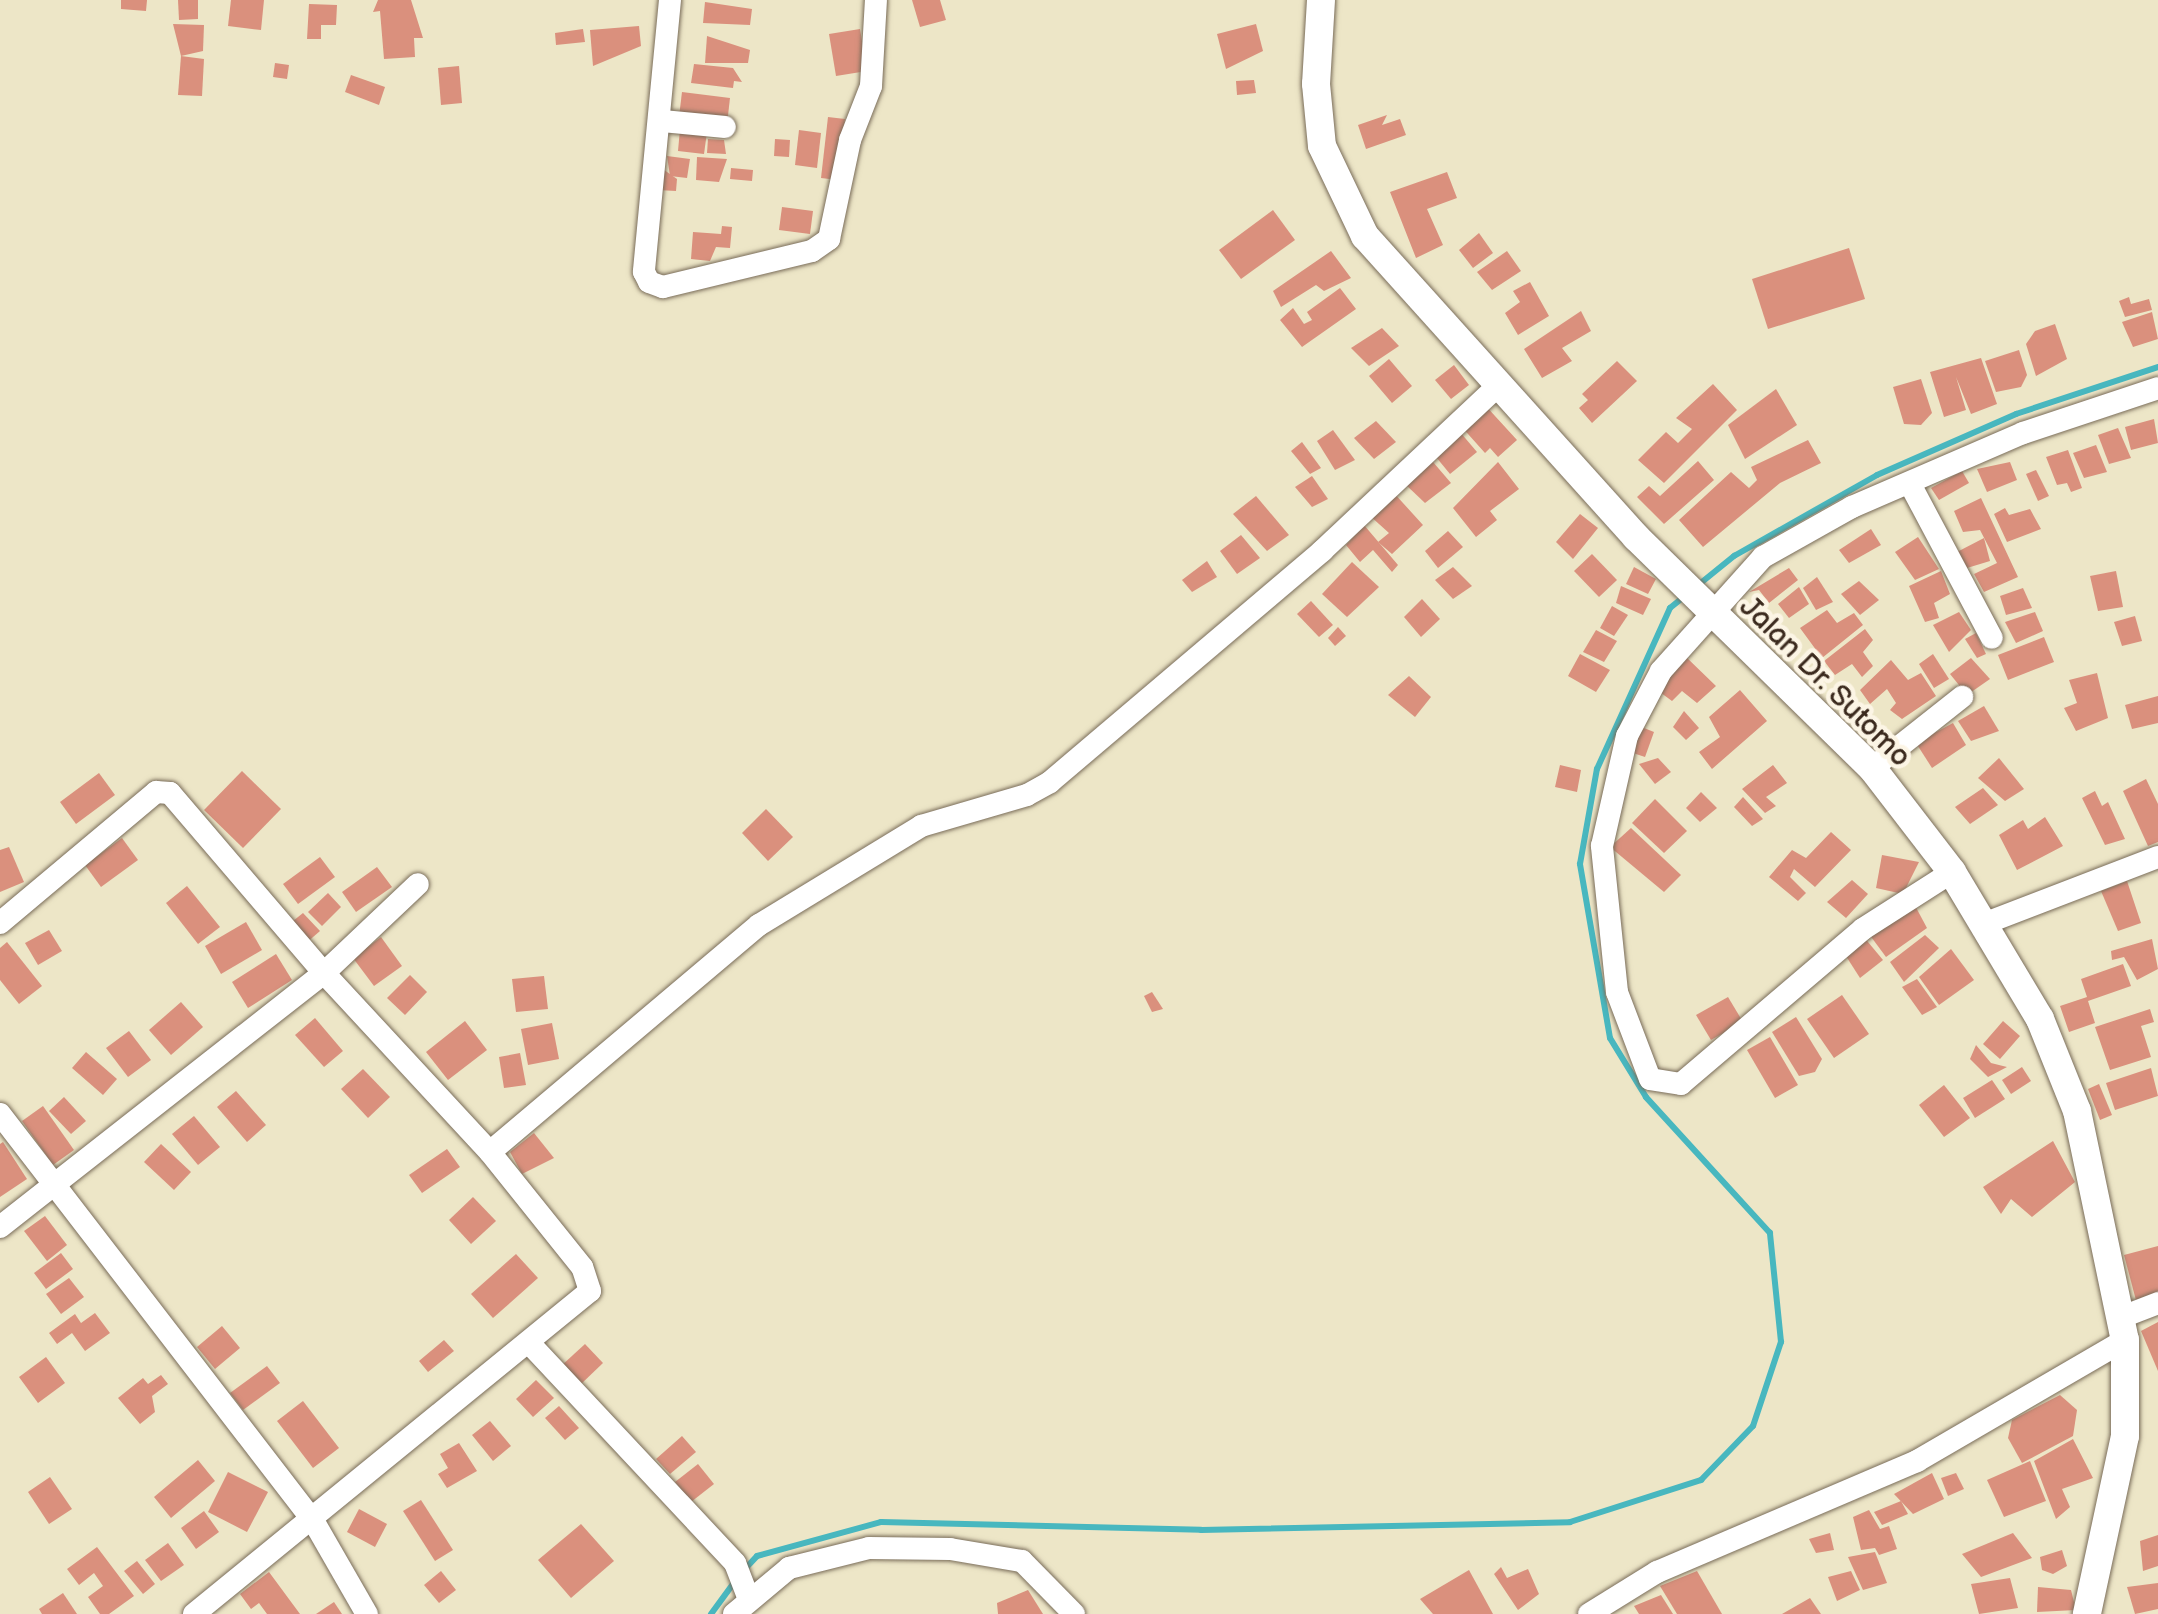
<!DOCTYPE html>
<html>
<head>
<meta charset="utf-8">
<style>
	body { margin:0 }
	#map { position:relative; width:2158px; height:1614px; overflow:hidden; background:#ede6c7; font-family:"Balsamiq Sans",sans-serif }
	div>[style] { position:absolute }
	.stream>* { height:6px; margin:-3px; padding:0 3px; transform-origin:3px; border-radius:3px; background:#48b7bf }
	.building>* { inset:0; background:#da907d }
	.roads { filter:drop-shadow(0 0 2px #796c59) drop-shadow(0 0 2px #796c59) }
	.minor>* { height:22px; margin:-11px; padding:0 11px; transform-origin:11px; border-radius:11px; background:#fff }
	.tertiary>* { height:28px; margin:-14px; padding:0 14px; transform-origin:14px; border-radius:14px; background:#fff }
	span { translate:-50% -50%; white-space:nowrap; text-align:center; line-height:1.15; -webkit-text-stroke:9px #fcf5e5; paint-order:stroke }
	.street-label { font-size:30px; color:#3b2a1e }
</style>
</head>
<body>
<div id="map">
	<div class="stream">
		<div style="left:1697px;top:586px;width:48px;rotate:-39deg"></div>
		<div style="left:1734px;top:556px;width:164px;rotate:-29.5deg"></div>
		<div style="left:1877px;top:475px;width:152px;rotate:-23.7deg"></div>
		<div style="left:2016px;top:414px;width:150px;rotate:-18.3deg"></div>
		<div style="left:744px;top:1570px;width:19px;rotate:-47deg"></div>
		<div style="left:757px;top:1556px;width:129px;rotate:-15.3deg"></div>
		<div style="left:881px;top:1522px;width:320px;rotate:1.4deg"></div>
		<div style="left:1201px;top:1530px;width:369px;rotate:-1.2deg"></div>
		<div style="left:1570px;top:1522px;width:138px;rotate:-17.8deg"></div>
		<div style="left:1701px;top:1480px;width:75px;rotate:-46.1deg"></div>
		<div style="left:1753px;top:1426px;width:89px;rotate:-71.6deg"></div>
		<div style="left:1781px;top:1342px;width:110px;rotate:-95.8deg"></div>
		<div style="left:1770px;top:1233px;width:184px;rotate:-132.4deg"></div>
		<div style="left:1646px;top:1097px;width:69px;rotate:-121.4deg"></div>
		<div style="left:1610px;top:1038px;width:177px;rotate:-99.8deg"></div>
		<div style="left:1580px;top:864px;width:97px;rotate:-79.9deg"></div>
		<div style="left:1597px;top:769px;width:177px;rotate:-65.6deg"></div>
		<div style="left:1670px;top:608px;width:22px;rotate:-39deg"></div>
		<div style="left:711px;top:1614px;width:42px;rotate:-53.7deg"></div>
	</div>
	<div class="building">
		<div style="clip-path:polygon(121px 0,147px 0,146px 11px,121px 9px)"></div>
		<div style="clip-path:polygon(178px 0,198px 0,198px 19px,179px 20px)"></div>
		<div style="clip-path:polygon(231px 0,264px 0,261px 30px,228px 26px)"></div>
		<div style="clip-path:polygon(378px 0,411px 0,423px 38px,414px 38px,415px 57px,384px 59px,380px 11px,373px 12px)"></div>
		<div style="clip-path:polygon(912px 0,940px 0,946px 20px,920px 27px)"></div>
		<div style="clip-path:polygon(705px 2px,752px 9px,750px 25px,703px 23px)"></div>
		<div style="clip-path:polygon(309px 4px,337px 5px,336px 25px,321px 25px,321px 39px,307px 39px)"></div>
		<div style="clip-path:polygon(173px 24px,204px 25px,203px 51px,181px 56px)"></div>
		<div style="clip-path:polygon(1256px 24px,1263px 51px,1226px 69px,1217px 34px)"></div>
		<div style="clip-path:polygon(639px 26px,641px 46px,593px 66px,590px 30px)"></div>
		<div style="clip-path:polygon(583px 29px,585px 42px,556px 45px,555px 33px)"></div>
		<div style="clip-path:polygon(860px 29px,867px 71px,836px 76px,829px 34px)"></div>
		<div style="clip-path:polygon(707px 36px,750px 50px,748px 63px,705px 63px)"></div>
		<div style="clip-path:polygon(181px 56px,204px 59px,202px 96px,178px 95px)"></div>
		<div style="clip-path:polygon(275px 63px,289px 65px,287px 79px,273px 77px)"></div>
		<div style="clip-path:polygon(694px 64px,733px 68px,742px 82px,734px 81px,733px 88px,691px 83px)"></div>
		<div style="clip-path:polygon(459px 66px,462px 103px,441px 105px,438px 68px)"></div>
		<div style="clip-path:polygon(351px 75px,385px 87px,379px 105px,345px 92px)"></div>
		<div style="clip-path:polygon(1254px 80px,1256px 93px,1237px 95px,1236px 81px)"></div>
		<div style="clip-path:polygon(682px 92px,730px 98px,727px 124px,679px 117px)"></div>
		<div style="clip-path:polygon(1387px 115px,1382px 125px,1400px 119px,1406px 135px,1366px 149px,1358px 125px)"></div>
		<div style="clip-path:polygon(828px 117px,845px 119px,838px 180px,821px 178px)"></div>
		<div style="clip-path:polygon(680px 129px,707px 132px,704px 154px,678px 151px)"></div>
		<div style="clip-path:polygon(799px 130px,821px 133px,817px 168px,795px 165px)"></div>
		<div style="clip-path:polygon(708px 139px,724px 140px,726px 154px,707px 153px)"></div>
		<div style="clip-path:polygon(775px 139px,790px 140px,789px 157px,774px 156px)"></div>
		<div style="clip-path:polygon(667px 156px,690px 159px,687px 178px,670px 176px)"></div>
		<div style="clip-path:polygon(697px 157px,727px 159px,719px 182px,696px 180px)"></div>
		<div style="clip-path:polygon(660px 167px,677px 179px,676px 191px,658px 190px)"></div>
		<div style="clip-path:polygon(731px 168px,753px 170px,752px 181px,730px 179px)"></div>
		<div style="clip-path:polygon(1447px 172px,1457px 198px,1427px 209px,1443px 245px,1416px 258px,1390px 192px)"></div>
		<div style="clip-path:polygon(782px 207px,813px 211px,810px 234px,779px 230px)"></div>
		<div style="clip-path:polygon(1273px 210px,1295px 240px,1241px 279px,1219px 250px)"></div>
		<div style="clip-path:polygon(722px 226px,732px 227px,730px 248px,716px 247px,710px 261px,691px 259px,693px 232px,721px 234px)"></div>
		<div style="clip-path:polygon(1479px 233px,1493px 253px,1473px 268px,1459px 250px)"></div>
		<div style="clip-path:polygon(1849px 248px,1865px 299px,1768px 329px,1752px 279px)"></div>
		<div style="clip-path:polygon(1331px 251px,1351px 278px,1324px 291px,1316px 285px,1281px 307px,1273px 291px)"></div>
		<div style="clip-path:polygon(1507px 251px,1521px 271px,1492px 290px,1477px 272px)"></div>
		<div style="clip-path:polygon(1530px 282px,1549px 316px,1518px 335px,1505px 313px,1520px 302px,1513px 291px)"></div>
		<div style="clip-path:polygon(1340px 288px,1356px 309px,1302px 347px,1280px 320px,1293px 308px,1304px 324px,1312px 320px,1307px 312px)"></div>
		<div style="clip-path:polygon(2129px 297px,2131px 304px,2149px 299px,2152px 310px,2125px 317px,2119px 301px)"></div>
		<div style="clip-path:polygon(1581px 311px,1591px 331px,1562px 348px,1572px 361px,1542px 378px,1524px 349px)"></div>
		<div style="clip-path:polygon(2152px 312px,2158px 339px,2133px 347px,2122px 322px)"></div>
		<div style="clip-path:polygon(2055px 324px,2067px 359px,2036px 376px,2026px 344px,2035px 331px)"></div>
		<div style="clip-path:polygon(1382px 328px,1399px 346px,1369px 366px,1351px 348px)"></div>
		<div style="clip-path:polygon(2019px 350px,2027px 375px,2021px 387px,1996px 392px,1985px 361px)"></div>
		<div style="clip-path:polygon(1981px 358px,1997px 404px,1971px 414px,1956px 377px,1966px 410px,1944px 417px,1930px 372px)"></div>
		<div style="clip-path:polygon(1389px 359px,1412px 386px,1392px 403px,1369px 376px)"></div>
		<div style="clip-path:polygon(1617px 361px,1637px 381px,1592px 423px,1579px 408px,1588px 400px,1582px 394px)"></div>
		<div style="clip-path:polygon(1454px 365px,1469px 385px,1451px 399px,1435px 380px)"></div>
		<div style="clip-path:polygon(1921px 379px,1932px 413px,1921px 425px,1904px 424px,1893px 387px)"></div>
		<div style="clip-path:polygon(1713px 384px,1737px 410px,1664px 483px,1638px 460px,1666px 432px,1678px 443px,1692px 429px,1676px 418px)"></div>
		<div style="clip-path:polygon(1776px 389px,1797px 425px,1745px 459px,1728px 425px)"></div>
		<div style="clip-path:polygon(1484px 404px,1517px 440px,1498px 457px,1490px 448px,1485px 453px,1460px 425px)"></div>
		<div style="clip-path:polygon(2154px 419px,2158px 443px,2131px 450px,2125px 427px)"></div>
		<div style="clip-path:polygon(1376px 421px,1396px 442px,1374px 459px,1354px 438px)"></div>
		<div style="clip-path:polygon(2118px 428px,2131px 458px,2109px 464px,2098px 435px)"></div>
		<div style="clip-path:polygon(1333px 430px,1355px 460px,1335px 470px,1317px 441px)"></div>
		<div style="clip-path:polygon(1460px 432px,1477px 452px,1450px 474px,1436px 457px)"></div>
		<div style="clip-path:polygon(1808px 440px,1821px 463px,1780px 483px,1703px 547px,1679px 520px,1731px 472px,1749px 488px,1757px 480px,1751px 467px)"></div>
		<div style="clip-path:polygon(1302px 442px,1321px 468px,1310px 474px,1291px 451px)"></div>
		<div style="clip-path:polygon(2096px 445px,2107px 472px,2084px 478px,2073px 453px)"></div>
		<div style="clip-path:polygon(2068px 450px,2082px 488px,2071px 492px,2067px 483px,2057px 485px,2046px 457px)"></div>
		<div style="clip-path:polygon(1698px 461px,1714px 480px,1664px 524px,1637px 497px,1649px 486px,1660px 496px)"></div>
		<div style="clip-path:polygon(1433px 462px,1451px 483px,1425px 503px,1405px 484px)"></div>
		<div style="clip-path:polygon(1498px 462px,1519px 489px,1490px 511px,1497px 520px,1476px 537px,1453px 508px)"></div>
		<div style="clip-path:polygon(2010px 462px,2017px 480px,1987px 492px,1977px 469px)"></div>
		<div style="clip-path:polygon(2036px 470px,2049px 496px,2038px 501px,2026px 474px)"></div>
		<div style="clip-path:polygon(1962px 471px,1969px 483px,1939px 500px,1931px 488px)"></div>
		<div style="clip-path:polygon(1312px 476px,1328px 499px,1312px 507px,1295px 487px)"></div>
		<div style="clip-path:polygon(1393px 492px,1423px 525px,1392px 554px,1378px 542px,1389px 533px,1369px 515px)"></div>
		<div style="clip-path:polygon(1256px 496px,1289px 535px,1267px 551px,1233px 514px)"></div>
		<div style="clip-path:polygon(1981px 498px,2018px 577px,1984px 592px,1974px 574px,1997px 563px,1980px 530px,1963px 532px,1954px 511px)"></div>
		<div style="clip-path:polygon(2005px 508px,2009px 515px,2030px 509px,2041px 529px,2007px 542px,1994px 514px)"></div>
		<div style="clip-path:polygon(1580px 514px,1598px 528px,1573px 559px,1556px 542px)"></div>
		<div style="clip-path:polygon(1364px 525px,1398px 565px,1392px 572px,1373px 550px,1360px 562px,1346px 545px)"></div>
		<div style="clip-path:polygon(1871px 529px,1881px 545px,1849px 563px,1839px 550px)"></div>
		<div style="clip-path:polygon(1448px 531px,1463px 547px,1438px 568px,1425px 551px)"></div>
		<div style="clip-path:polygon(1241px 535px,1260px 558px,1237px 574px,1220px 551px)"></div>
		<div style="clip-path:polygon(1918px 537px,1939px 569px,1915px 580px,1895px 552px)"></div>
		<div style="clip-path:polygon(1984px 538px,1990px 561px,1967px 568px,1957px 552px)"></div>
		<div style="clip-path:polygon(1592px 554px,1617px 580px,1599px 597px,1574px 571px)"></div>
		<div style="clip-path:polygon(1207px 561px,1217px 577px,1192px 592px,1182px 580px)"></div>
		<div style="clip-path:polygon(1352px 562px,1379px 587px,1347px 617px,1322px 594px)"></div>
		<div style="clip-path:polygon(1453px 567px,1472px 586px,1453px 599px,1435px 580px)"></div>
		<div style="clip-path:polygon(1634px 567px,1656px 579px,1648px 594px,1626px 584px)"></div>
		<div style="clip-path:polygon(1789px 568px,1798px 580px,1769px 603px,1759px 590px,1749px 592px)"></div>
		<div style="clip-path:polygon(1941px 571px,1950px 594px,1934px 603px,1939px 618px,1925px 622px,1909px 586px)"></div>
		<div style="clip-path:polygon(2116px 571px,2123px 607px,2098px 611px,2090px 576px)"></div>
		<div style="clip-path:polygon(1817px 577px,1833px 602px,1816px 610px,1803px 588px)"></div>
		<div style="clip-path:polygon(1859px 581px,1879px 600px,1860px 615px,1841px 594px)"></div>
		<div style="clip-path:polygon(1621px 586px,1651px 599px,1643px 615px,1616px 603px)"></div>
		<div style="clip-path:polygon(1799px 587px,1809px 604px,1789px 618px,1778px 604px)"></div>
		<div style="clip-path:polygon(2023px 588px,2032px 608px,2006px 615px,2000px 596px)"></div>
		<div style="clip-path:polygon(1422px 599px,1440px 619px,1421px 637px,1404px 617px)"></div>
		<div style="clip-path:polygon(1311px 601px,1333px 625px,1319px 637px,1297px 614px)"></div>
		<div style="clip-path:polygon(1612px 606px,1628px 615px,1614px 636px,1600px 628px)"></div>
		<div style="clip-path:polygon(1763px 607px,1777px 624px,1766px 633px,1751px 616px)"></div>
		<div style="clip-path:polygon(1827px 610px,1837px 623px,1854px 613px,1863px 625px,1822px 658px,1800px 628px)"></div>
		<div style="clip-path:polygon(1959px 612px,1971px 630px,1949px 652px,1933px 625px)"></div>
		<div style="clip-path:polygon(2035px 612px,2043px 631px,2016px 643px,2005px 622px)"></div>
		<div style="clip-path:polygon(2135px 616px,2142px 641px,2122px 646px,2114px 622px)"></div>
		<div style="clip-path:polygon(1338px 627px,1346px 636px,1335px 646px,1328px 638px)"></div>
		<div style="clip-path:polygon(1865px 629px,1873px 640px,1863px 652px,1873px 666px,1862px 677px,1852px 664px,1835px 675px,1824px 661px)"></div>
		<div style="clip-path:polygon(1596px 630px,1617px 641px,1604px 662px,1583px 652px)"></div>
		<div style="clip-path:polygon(1976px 633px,1986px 654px,1977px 658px,1965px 639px)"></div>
		<div style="clip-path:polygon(2044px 637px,2054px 662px,2008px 680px,1998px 655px)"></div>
		<div style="clip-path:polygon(1580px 654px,1610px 670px,1596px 692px,1568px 676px)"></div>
		<div style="clip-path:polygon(1933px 654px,1949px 679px,1934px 688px,1919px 664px)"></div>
		<div style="clip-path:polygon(1685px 656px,1716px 686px,1697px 703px,1682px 691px,1672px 701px,1657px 690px)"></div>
		<div style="clip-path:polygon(1971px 658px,1990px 679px,1967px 695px,1950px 674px)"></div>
		<div style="clip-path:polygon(1891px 660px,1908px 680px,1921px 673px,1936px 696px,1902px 719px,1890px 710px,1896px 703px,1887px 689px,1870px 704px,1860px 690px)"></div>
		<div style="clip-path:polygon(2097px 673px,2108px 718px,2076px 731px,2064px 708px,2077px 703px,2069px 680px)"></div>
		<div style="clip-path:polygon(1409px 676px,1431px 697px,1415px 717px,1388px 695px)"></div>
		<div style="clip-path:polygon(1740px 690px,1767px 721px,1712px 769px,1699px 752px,1720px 737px,1709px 717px)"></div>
		<div style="clip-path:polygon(2158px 696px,2158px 723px,2132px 729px,2125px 705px)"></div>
		<div style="clip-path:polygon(1984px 706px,1999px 731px,1971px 741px,1958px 721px)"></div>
		<div style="clip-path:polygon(1684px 711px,1699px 728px,1686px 740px,1673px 727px)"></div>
		<div style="clip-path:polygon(1953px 723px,1966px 745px,1932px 768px,1916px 743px)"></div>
		<div style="clip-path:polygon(1639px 726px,1654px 732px,1645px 757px,1630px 752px)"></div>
		<div style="clip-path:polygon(1658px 758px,1671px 772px,1655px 784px,1639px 764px)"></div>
		<div style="clip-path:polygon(1999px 758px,2024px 789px,2005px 801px,1978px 778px)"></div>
		<div style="clip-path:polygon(1560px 765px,1581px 770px,1577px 792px,1555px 787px)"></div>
		<div style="clip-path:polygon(1773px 765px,1787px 783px,1766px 797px,1776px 806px,1765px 813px,1742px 789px)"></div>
		<div style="clip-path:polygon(242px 771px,281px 809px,243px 848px,204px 810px)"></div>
		<div style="clip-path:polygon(99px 773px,115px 795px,76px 824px,60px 802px)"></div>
		<div style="clip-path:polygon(2146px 779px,2158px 804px,2158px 842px,2148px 846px,2123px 791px)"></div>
		<div style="clip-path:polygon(1983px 788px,1998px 805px,1970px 824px,1955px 807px)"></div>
		<div style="clip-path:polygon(2095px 791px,2102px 806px,2108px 802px,2125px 839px,2105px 845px,2082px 798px)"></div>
		<div style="clip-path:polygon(1701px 792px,1717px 808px,1700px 822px,1686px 808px)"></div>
		<div style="clip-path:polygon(1743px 797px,1763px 819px,1752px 826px,1734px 807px)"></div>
		<div style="clip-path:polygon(1655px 799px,1687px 831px,1664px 853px,1632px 823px)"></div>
		<div style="clip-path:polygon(766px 809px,793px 837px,768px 861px,742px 833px)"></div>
		<div style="clip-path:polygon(2045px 817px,2063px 846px,2017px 870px,1999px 835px,2023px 820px,2028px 829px)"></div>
		<div style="clip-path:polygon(1631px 828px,1681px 875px,1664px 892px,1610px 847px)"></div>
		<div style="clip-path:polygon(1831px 832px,1851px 850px,1815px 887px,1794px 869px,1790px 877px,1806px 893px,1798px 901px,1769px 877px,1792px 850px,1806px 858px)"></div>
		<div style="clip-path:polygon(122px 838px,138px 860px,101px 887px,85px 865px)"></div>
		<div style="clip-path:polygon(9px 847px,24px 882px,0 892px,0 850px)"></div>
		<div style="clip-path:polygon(1882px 855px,1919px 862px,1903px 894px,1876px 888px)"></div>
		<div style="clip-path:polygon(320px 857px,335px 877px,298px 904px,283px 884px)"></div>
		<div style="clip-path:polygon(377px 867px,392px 887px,356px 912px,342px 892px)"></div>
		<div style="clip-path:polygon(1852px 880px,1868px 894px,1846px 918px,1827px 902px)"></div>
		<div style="clip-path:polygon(2127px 881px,2141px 923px,2118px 931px,2101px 891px)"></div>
		<div style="clip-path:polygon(187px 886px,220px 927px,198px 944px,166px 903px)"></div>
		<div style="clip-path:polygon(328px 893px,341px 907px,322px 926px,308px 912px)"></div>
		<div style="clip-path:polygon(1912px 900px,1927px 928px,1886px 957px,1869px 934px)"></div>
		<div style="clip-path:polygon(303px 913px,320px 931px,305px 944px,288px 925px)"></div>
		<div style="clip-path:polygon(246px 922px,262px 950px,221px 974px,205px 946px)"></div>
		<div style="clip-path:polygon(49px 930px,62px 951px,38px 965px,25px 943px)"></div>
		<div style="clip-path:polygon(1925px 935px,1939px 948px,1904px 982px,1890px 962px)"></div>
		<div style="clip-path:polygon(1863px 936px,1883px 960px,1860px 978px,1844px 953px)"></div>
		<div style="clip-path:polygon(381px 937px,402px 966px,374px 986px,353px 958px)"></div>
		<div style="clip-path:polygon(2152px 939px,2158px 969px,2137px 980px,2124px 957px,2112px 960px,2111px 951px)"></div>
		<div style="clip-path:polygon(7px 942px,42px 986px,19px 1004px,0 980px,0 948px)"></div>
		<div style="clip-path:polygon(1951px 949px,1974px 980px,1939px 1005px,1919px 977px)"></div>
		<div style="clip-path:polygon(276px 954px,292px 980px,248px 1008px,232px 982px)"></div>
		<div style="clip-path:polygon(2123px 964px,2131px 986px,2088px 1001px,2095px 1023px,2069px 1032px,2060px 1006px,2087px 997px,2081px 979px)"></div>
		<div style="clip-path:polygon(410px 975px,427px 992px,405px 1015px,387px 998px)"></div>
		<div style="clip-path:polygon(544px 976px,548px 1009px,516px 1012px,512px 979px)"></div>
		<div style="clip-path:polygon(1917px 979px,1937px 1007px,1922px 1015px,1902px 987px)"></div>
		<div style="clip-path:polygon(1152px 992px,1163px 1009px,1152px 1012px,1144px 996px)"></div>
		<div style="clip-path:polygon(1842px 995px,1869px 1034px,1834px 1058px,1807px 1019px)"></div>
		<div style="clip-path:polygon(1728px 997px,1743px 1022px,1711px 1040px,1696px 1015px)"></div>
		<div style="clip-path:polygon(181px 1002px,203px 1027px,171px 1055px,149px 1030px)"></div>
		<div style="clip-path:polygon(2150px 1009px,2154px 1022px,2141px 1026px,2151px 1057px,2110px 1070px,2095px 1027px)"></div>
		<div style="clip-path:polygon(1796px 1017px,1822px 1059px,1815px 1072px,1799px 1076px,1772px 1032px)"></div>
		<div style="clip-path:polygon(315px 1018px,343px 1051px,324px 1067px,295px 1035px)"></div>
		<div style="clip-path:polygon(465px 1021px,487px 1050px,448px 1080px,426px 1052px)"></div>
		<div style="clip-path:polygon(2003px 1021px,2020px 1036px,2000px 1059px,1983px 1044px)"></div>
		<div style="clip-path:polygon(552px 1023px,559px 1059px,528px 1065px,521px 1029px)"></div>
		<div style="clip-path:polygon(129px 1031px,151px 1060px,128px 1077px,106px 1048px)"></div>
		<div style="clip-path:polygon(1770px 1037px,1798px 1085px,1775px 1098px,1747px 1050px)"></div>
		<div style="clip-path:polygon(1976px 1045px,1991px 1063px,2007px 1067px,1988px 1077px,1970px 1059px)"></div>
		<div style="clip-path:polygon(86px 1052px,117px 1079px,103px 1095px,72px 1068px)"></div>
		<div style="clip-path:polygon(520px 1053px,526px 1085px,504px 1088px,499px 1057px)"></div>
		<div style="clip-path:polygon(2022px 1067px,2031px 1081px,2011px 1094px,2002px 1080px)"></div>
		<div style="clip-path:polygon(2151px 1068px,2158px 1096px,2115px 1110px,2106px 1083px)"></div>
		<div style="clip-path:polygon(363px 1069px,390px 1097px,368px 1118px,341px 1089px)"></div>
		<div style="clip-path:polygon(1992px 1080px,2005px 1099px,1975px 1118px,1963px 1098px)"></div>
		<div style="clip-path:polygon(2099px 1084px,2112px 1115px,2100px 1120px,2088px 1089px)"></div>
		<div style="clip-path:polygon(1944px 1085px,1970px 1118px,1944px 1137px,1919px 1105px)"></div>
		<div style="clip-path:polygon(236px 1091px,266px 1125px,247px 1142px,217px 1107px)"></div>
		<div style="clip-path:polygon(64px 1097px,86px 1121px,71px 1134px,49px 1111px)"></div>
		<div style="clip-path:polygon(43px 1106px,74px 1150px,53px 1165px,22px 1121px)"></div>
		<div style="clip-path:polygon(194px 1116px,220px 1147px,198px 1165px,172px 1134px)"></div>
		<div style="clip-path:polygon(534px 1133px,554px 1158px,522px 1174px,510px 1152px)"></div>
		<div style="clip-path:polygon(2053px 1141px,2075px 1182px,2032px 1217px,2011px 1199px,2001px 1214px,1983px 1187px)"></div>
		<div style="clip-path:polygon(3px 1142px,27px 1179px,0 1197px,0 1144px)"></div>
		<div style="clip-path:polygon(161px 1144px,191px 1172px,174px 1190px,144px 1162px)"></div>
		<div style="clip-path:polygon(447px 1149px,460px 1167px,422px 1193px,409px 1175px)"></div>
		<div style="clip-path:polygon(473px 1197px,496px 1221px,471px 1244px,449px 1220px)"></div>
		<div style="clip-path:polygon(45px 1216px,67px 1245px,47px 1261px,24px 1231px)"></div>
		<div style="clip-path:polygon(2158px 1246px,2158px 1294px,2137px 1304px,2124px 1255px)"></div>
		<div style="clip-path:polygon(61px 1253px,73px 1269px,46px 1289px,34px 1273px)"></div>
		<div style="clip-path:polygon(516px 1254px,538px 1278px,493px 1318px,471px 1294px)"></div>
		<div style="clip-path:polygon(69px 1278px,84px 1297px,61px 1314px,46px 1294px)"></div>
		<div style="clip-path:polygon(95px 1313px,110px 1333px,85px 1351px,72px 1333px,57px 1344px,49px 1333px,75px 1314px,81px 1323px)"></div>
		<div style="clip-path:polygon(2158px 1322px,2158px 1371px,2141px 1331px)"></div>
		<div style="clip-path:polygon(222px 1326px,240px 1348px,215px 1369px,197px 1347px)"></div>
		<div style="clip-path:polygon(444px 1340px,454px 1351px,428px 1372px,419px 1361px)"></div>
		<div style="clip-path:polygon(585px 1344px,603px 1363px,579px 1386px,561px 1366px)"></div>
		<div style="clip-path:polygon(46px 1357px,65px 1383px,38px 1403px,19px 1377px)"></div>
		<div style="clip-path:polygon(267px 1366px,280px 1383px,243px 1410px,230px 1393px)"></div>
		<div style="clip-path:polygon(161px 1375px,168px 1384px,152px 1396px,155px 1412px,140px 1424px,118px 1398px,143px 1378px,148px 1384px)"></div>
		<div style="clip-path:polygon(536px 1380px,554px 1398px,533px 1417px,516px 1399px)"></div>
		<div style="clip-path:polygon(2060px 1395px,2077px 1410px,2073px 1436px,2022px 1463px,2008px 1438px,2012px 1420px)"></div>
		<div style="clip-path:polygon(303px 1401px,339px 1448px,313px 1468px,277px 1421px)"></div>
		<div style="clip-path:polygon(559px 1406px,579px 1428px,565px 1440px,545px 1418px)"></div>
		<div style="clip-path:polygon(490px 1421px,511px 1446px,493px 1461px,472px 1435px)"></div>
		<div style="clip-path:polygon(682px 1436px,696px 1452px,670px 1474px,656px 1459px)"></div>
		<div style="clip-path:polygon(2073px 1439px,2093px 1478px,2062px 1489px,2070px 1507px,2056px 1519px,2034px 1461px)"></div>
		<div style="clip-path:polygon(459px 1443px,477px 1471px,447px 1488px,438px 1474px,448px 1468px,440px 1454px)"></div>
		<div style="clip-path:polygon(198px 1460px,215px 1481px,171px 1518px,154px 1497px)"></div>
		<div style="clip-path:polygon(2030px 1461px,2046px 1501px,2004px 1517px,1987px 1480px)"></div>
		<div style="clip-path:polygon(698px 1464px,714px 1484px,691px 1502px,675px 1482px)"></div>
		<div style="clip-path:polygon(228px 1472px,268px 1492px,247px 1532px,208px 1512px)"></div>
		<div style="clip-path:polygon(1932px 1473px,1944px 1499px,1913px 1514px,1894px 1494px)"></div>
		<div style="clip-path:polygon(1956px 1473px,1964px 1489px,1948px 1496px,1941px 1478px)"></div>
		<div style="clip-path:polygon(50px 1477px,72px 1509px,49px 1524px,28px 1492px)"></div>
		<div style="clip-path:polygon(421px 1500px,453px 1550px,435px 1561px,403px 1511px)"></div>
		<div style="clip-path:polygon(1901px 1501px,1908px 1514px,1882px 1525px,1874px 1512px)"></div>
		<div style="clip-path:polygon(359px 1509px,387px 1524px,375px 1547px,347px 1532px)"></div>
		<div style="clip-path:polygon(1869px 1510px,1880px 1529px,1889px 1526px,1897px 1549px,1879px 1555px,1875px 1548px,1861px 1550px,1853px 1517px)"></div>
		<div style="clip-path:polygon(204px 1511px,219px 1532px,196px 1549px,181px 1528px)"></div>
		<div style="clip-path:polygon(581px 1524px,614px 1561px,571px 1598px,538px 1560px)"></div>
		<div style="clip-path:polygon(1830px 1533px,1834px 1550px,1816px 1553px,1809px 1539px)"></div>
		<div style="clip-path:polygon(2013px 1533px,2032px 1558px,1981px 1577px,1962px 1554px)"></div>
		<div style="clip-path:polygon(2158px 1535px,2158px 1566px,2143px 1571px,2140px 1541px)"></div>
		<div style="clip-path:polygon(168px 1543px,184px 1565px,161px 1581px,145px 1560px)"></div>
		<div style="clip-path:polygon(97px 1547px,134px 1596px,109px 1614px,100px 1614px,88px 1597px,103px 1586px,94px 1573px,79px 1585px,67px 1569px)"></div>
		<div style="clip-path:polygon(2062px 1550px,2067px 1566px,2053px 1574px,2042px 1570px,2040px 1557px)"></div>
		<div style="clip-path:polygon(1875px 1552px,1887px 1583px,1863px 1590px,1848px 1557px)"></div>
		<div style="clip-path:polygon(137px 1561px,155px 1584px,143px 1594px,124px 1571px)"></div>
		<div style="clip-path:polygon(1501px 1567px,1507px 1578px,1528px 1569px,1539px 1594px,1518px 1610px,1494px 1574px)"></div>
		<div style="clip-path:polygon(1469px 1570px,1493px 1614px,1433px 1614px,1420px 1599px)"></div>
		<div style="clip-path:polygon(441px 1571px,456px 1590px,439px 1603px,424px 1585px)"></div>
		<div style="clip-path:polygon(1697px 1571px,1722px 1614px,1677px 1614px,1660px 1586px)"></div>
		<div style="clip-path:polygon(1851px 1571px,1860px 1590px,1837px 1601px,1828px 1577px)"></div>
		<div style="clip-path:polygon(269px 1572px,300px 1614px,267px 1614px,259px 1603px,251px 1609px,240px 1594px)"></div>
		<div style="clip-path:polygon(2010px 1578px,2018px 1608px,1979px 1614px,1971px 1584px)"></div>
		<div style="clip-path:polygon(2158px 1583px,2158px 1609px,2135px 1614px,2127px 1587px)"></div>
		<div style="clip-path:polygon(2038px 1587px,2071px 1590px,2076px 1610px,2037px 1612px)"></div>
		<div style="clip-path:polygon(1028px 1590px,1043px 1614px,998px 1614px,997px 1603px)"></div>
		<div style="clip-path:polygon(63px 1593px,77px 1614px,42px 1614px,39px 1609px)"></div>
		<div style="clip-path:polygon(1661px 1595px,1673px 1614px,1639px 1614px,1634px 1606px)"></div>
		<div style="clip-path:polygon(1810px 1598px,1821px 1614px,1782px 1614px)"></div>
		<div style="clip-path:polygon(334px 1602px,342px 1614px,316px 1614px)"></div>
	</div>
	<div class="roads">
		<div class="minor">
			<div style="left:670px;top:0;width:273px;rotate:95.5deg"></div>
			<div style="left:644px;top:272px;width:11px;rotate:63deg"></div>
			<div style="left:649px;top:282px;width:15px;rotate:20deg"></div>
			<div style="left:663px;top:287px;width:153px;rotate:-13.6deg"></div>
			<div style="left:812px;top:251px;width:21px;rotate:-35deg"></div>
			<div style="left:829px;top:239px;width:101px;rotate:-78deg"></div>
			<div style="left:850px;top:140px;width:58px;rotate:-68.7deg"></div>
			<div style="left:871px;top:86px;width:86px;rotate:-86.7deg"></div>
			<div style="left:663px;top:121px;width:62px;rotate:5.5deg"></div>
			<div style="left:1910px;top:484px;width:174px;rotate:62deg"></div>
			<div style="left:1872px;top:768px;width:115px;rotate:-38.3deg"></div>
			<div style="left:1952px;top:872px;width:106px;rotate:147.4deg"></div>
			<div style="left:1863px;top:929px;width:239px;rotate:139.6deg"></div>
			<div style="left:1681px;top:1084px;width:31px;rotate:-171deg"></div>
			<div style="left:1650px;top:1079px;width:93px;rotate:-110.8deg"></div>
			<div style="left:1617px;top:992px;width:147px;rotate:-95.9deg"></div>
			<div style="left:1602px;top:846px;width:113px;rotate:-77.2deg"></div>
			<div style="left:1627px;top:736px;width:73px;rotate:-62.4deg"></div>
			<div style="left:1661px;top:671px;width:153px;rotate:-48.2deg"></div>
			<div style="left:1763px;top:557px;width:102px;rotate:-29.3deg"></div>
			<div style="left:1852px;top:507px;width:186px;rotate:-23.4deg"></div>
			<div style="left:2023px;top:433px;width:142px;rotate:-18.4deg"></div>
			<div style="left:0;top:923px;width:204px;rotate:-40deg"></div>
			<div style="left:156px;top:792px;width:14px;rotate:4deg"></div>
			<div style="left:170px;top:793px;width:237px;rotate:49.5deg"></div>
			<div style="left:324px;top:973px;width:129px;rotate:-43.4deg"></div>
			<div style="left:1986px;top:923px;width:184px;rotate:-21deg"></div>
			<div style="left:0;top:1114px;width:515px;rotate:52.42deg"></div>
			<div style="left:314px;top:1522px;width:106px;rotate:60.1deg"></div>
			<div style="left:0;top:1227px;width:412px;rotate:-38.1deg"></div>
			<div style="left:324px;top:973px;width:244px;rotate:47.2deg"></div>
			<div style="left:490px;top:1152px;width:352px;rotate:-40.2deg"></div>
			<div style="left:759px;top:925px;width:190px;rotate:-31.4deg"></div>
			<div style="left:921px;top:826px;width:110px;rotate:-16.3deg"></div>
			<div style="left:1027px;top:795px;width:26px;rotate:-29deg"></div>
			<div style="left:1050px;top:782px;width:357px;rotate:-40.3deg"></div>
			<div style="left:1322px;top:551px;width:241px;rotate:-43.2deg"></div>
			<div style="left:2122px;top:1317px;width:39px;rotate:-21deg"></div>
			<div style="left:531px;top:1345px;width:299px;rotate:46.9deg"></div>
			<div style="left:735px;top:1563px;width:36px;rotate:69deg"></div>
			<div style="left:194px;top:1614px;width:511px;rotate:-39.2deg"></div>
			<div style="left:590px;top:1291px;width:25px;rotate:-108deg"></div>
			<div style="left:582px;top:1267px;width:147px;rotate:-128.7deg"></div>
			<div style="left:734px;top:1614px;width:72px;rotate:-39.9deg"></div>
			<div style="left:789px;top:1568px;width:82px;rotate:-14deg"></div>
			<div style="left:869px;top:1548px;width:81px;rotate:0.7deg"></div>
			<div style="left:950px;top:1549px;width:73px;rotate:9.5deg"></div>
			<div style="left:1022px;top:1561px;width:74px;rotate:45.5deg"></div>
			<div style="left:1589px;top:1614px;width:80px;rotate:-31.7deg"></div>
			<div style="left:1657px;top:1572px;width:283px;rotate:-23.1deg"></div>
			<div style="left:1917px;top:1461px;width:241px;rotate:-30.2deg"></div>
		</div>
		<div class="tertiary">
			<div style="left:1321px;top:0;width:84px;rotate:93.4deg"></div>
			<div style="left:1316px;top:84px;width:62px;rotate:84.5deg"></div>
			<div style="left:1322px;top:146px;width:100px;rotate:64.5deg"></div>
			<div style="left:1365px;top:236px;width:405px;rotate:48deg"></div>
			<div style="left:1636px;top:537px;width:330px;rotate:44.4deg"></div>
			<div style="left:1872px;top:768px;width:131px;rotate:52.4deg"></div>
			<div style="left:1952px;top:872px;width:171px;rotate:59.1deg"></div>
			<div style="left:2040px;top:1019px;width:99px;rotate:68.1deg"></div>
			<div style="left:2077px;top:1111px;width:234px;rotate:78.2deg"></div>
			<div style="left:2125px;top:1340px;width:96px;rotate:90deg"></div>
			<div style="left:2125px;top:1436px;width:182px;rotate:102.1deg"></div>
		</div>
	</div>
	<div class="street-label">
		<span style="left:1825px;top:682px;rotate:45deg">Jalan Dr. Sutomo</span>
	</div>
</div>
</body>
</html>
